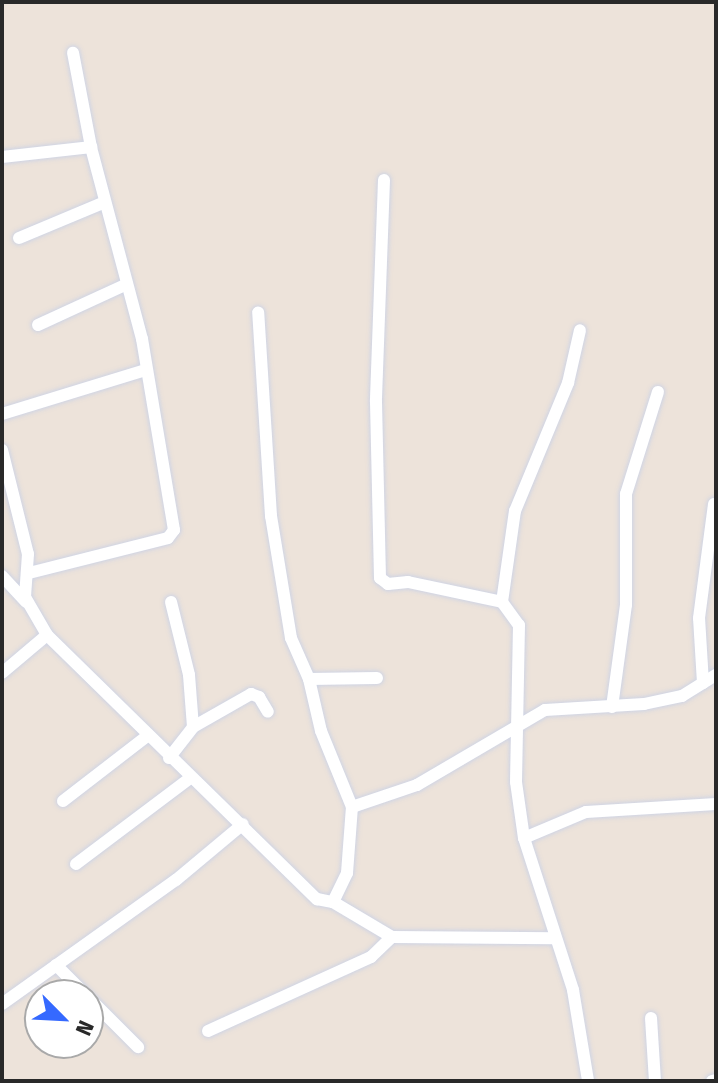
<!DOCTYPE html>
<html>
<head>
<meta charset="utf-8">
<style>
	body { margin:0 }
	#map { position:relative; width:718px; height:1083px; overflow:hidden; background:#ede3da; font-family:"Fira Sans Condensed",sans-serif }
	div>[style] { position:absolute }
	.roads { filter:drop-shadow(0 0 2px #cfd4e4) drop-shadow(0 0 2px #cfd4e4) }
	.minor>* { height:12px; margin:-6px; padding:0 6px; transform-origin:6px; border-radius:6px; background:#fff }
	span { translate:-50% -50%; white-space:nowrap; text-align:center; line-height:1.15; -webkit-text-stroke:8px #fff; paint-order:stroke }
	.frame { position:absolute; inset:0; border:4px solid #292929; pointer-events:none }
	.north { position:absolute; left:24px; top:979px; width:80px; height:80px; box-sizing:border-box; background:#fff; border:2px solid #a9a9a9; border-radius:50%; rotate:114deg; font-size:22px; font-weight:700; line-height:32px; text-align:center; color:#292929 }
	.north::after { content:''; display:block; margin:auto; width:28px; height:36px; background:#3569ff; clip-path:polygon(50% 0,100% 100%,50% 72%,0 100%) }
</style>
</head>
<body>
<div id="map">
	<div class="roads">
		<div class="minor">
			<div style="left:2px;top:157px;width:90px;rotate:-6.4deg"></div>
			<div style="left:384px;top:180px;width:222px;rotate:92.1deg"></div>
			<div style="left:376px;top:402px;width:176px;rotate:88.7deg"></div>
			<div style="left:380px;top:578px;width:10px;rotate:37deg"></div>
			<div style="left:388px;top:584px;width:20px;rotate:-6deg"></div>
			<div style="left:408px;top:582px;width:96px;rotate:12deg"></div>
			<div style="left:502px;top:602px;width:29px;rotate:54deg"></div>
			<div style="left:519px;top:625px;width:157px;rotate:91.1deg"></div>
			<div style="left:516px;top:782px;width:57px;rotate:81.9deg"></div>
			<div style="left:524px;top:838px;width:160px;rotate:72.1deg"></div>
			<div style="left:573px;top:990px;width:92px;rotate:80.6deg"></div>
			<div style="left:19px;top:238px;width:93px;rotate:-22.7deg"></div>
			<div style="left:38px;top:325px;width:96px;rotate:-24.7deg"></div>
			<div style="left:2px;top:414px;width:151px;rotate:-17deg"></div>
			<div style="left:2px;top:450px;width:107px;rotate:76deg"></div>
			<div style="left:28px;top:554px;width:43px;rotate:94deg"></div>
			<div style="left:25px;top:597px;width:44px;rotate:59.9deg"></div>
			<div style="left:47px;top:635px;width:378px;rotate:44.4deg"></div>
			<div style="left:317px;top:899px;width:16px;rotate:11deg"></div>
			<div style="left:333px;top:902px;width:32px;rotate:-64deg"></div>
			<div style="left:347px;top:873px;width:66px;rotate:-85.7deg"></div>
			<div style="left:352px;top:807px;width:82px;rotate:-112.2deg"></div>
			<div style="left:321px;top:731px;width:53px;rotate:-103deg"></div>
			<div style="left:309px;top:679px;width:45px;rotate:-113.7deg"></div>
			<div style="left:291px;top:638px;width:124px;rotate:-99.3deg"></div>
			<div style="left:271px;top:516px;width:204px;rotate:-93.6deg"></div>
			<div style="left:29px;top:573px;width:143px;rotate:-14.1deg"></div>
			<div style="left:168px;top:538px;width:10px;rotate:-53deg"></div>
			<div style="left:174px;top:530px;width:194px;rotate:-99.5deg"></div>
			<div style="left:142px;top:339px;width:199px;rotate:-104.9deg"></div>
			<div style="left:91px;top:147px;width:96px;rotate:-100.8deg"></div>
			<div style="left:2px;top:576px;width:35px;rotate:47deg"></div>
			<div style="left:171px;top:602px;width:75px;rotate:76.1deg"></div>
			<div style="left:189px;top:675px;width:52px;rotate:85.6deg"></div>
			<div style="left:502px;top:602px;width:92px;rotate:-81.9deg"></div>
			<div style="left:515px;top:511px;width:139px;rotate:-67.5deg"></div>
			<div style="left:568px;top:383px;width:54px;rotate:-77.2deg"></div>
			<div style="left:2px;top:673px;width:59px;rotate:-40.2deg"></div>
			<div style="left:309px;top:679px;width:68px;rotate:-0.8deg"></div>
			<div style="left:703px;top:683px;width:65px;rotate:-93.5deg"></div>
			<div style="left:699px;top:618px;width:115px;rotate:-82.5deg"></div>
			<div style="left:612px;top:707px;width:103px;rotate:-82.2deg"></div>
			<div style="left:626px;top:605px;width:111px;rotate:-90deg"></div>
			<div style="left:626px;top:494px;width:107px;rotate:-72.6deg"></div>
			<div style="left:169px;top:758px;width:39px;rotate:-52deg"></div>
			<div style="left:193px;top:727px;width:67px;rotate:-29.6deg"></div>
			<div style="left:251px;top:694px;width:9px;rotate:21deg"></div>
			<div style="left:259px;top:697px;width:17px;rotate:59deg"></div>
			<div style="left:63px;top:801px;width:106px;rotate:-37.7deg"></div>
			<div style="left:352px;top:807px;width:69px;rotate:-18.7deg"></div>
			<div style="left:417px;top:785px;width:148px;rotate:-30.4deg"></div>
			<div style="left:545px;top:710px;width:99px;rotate:-3.5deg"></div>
			<div style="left:644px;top:704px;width:39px;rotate:-12deg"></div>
			<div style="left:682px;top:696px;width:40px;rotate:-32deg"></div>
			<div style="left:524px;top:838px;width:67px;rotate:-22.8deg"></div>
			<div style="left:586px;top:812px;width:130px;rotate:-3.5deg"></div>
			<div style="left:76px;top:864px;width:143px;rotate:-37deg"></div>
			<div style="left:333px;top:902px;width:69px;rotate:30.7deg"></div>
			<div style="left:392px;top:937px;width:163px;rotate:0.4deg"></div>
			<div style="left:56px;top:965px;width:42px;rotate:45deg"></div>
			<div style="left:88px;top:997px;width:71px;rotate:45deg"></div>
			<div style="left:2px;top:1004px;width:214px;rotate:-35.5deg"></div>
			<div style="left:176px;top:880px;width:87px;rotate:-39.9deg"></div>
			<div style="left:651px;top:1018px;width:63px;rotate:86.4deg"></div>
			<div style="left:208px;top:1031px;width:179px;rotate:-24.4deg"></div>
			<div style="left:371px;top:957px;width:29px;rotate:-44deg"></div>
			<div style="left:712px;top:1081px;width:4px;rotate:-14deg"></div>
		</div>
	</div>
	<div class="frame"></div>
	<div class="north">N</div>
</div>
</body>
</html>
